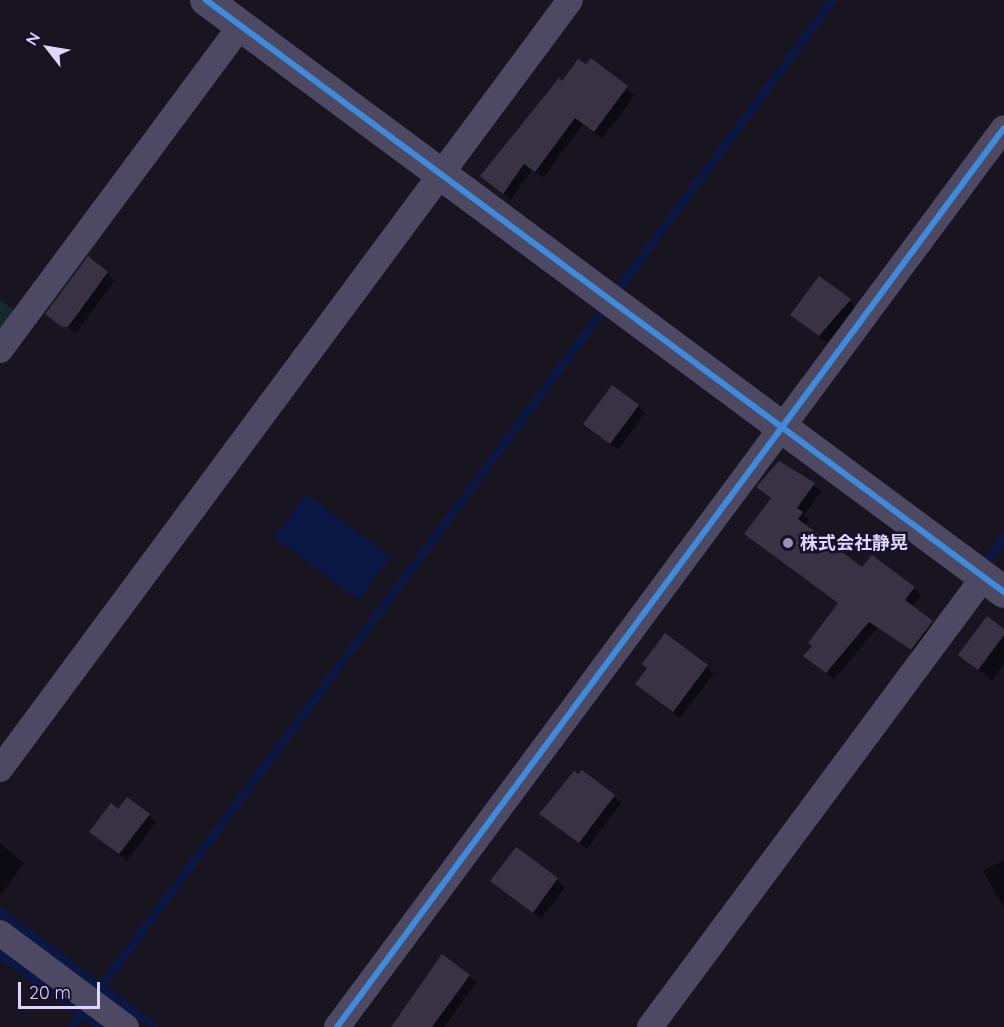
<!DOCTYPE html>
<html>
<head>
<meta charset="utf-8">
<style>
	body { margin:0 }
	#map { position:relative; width:1004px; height:1027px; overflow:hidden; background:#181521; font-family:Quicksand,"Noto Sans JP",sans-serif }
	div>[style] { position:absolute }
	.green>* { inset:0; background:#132b2f }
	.water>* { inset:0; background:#0a1843 }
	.shadow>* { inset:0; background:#0007 }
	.stream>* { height:8px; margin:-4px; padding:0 4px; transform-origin:4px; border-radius:4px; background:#0a1843 }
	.building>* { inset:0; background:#383244 }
	.minor>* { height:26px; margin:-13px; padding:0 13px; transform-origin:13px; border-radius:13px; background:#4e4962 }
	.tertiary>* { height:32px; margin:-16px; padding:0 16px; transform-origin:16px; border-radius:16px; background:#4e4962 }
	.cycleway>* { height:6px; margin:-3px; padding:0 3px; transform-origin:3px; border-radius:3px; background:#408adc }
	.dots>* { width:16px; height:16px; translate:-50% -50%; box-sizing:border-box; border:3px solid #160f27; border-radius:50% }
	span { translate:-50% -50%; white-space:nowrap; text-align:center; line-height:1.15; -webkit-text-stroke:5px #160f27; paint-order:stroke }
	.poi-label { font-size:18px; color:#dfd5ff; font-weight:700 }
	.left { translate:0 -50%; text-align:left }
	.north { position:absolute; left:18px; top:18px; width:60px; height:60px; -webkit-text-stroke:4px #160f27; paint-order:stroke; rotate:301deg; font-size:16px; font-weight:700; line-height:24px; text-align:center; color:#dfd5ff }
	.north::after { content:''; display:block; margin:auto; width:21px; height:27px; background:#dfd5ff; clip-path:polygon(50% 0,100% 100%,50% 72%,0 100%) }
	.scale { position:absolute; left:18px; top:982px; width:82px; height:27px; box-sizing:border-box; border:3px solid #dfd5ff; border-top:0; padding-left:8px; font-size:18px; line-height:21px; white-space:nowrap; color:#dfd5ff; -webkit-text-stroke:4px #160f27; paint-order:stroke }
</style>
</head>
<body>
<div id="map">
	<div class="green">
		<div style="clip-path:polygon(0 300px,17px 313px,0 336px)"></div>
	</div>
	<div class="water">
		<div style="clip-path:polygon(306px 494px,391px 557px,358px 600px,274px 537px)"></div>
	</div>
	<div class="shadow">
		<div style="clip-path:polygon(591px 60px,635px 95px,602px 139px,583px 124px,543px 178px,532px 170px,511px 200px,482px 176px,579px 61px,586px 66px)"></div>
		<div style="clip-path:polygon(107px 273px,115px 280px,76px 333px,47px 314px)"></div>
		<div style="clip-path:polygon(820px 278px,857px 308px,827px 343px,792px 315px)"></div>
		<div style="clip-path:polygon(638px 406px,645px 413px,618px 450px,585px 424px)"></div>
		<div style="clip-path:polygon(780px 463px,822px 491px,804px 515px,809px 520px,805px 526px,863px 569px,914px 588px,921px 595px,912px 607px,939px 629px,919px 656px,877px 628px,834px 679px,805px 656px,839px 604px,753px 541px,772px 499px,758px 487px)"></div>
		<div style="clip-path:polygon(1004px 631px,1004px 664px,992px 681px,960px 655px)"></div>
		<div style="clip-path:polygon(665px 635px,714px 673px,680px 718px,637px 684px)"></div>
		<div style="clip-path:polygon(614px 796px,621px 803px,587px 849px,541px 814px)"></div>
		<div style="clip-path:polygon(119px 811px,149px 815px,156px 822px,127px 861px,91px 832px)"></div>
		<div style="clip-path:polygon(0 843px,24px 863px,0 896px)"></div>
		<div style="clip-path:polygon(516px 849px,565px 887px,541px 919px,492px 881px)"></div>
		<div style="clip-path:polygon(1004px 860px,1004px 908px,983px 871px)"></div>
		<div style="clip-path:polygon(469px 976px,476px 983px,444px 1027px,393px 1027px)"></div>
	</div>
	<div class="stream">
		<div style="left:619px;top:288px;width:359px;rotate:-53.4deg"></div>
		<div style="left:990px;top:557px;width:24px;rotate:-54deg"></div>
		<div style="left:0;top:912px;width:193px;rotate:36.6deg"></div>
		<div style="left:0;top:954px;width:123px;rotate:36.4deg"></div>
		<div style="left:101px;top:987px;width:841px;rotate:-53.42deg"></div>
		<div style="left:72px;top:1027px;width:16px;rotate:-55deg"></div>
	</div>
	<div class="building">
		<div style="clip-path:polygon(591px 58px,628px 86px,594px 132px,575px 118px,535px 172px,524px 164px,503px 194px,480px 176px,559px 78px,562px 81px,578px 59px,586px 64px)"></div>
		<div style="clip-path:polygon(88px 256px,108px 272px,68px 327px,62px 327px,45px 314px)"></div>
		<div style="clip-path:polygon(819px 276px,851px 299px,819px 336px,790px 315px)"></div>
		<div style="clip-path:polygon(612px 385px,639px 405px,610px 444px,583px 424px)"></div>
		<div style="clip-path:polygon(779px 461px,815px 483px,797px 508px,803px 512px,798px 519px,862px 567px,872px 555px,915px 587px,905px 600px,933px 621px,911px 650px,869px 622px,826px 673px,803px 656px,812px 646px,808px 643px,838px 603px,744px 534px,771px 498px,756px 487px)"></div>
		<div style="clip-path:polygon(987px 616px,1004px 629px,1004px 635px,978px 670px,958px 655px)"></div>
		<div style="clip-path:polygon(665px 633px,708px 665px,673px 712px,635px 684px,647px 668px,642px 664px)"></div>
		<div style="clip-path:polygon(582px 770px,615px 795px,579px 843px,539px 814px,574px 771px,578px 774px)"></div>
		<div style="clip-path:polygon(127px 797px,150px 814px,119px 854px,89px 832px,111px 803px,118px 809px)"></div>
		<div style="clip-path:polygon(516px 847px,558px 878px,533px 913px,490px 881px)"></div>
		<div style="clip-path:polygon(442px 954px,470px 975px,432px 1027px,391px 1027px)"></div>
	</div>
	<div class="minor">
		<div style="left:0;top:350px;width:405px;rotate:-53.4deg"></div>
		<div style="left:0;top:769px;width:957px;rotate:-53.45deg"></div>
		<div style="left:0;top:933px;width:157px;rotate:36.7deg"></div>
		<div style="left:337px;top:1027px;width:1119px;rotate:-53.43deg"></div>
		<div style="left:650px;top:1027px;width:560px;rotate:-53.42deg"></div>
	</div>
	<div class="tertiary">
		<div style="left:206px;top:0;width:994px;rotate:36.57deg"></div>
	</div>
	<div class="cycleway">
		<div style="left:206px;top:0;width:994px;rotate:36.57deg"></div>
		<div style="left:337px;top:1027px;width:1119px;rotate:-53.43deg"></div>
	</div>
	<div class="dots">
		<div style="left:788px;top:543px;background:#9992b1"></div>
	</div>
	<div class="poi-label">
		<span class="left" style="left:800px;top:543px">株式会社静晃</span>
	</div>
	<div class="north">N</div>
	<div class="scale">20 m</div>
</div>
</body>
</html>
